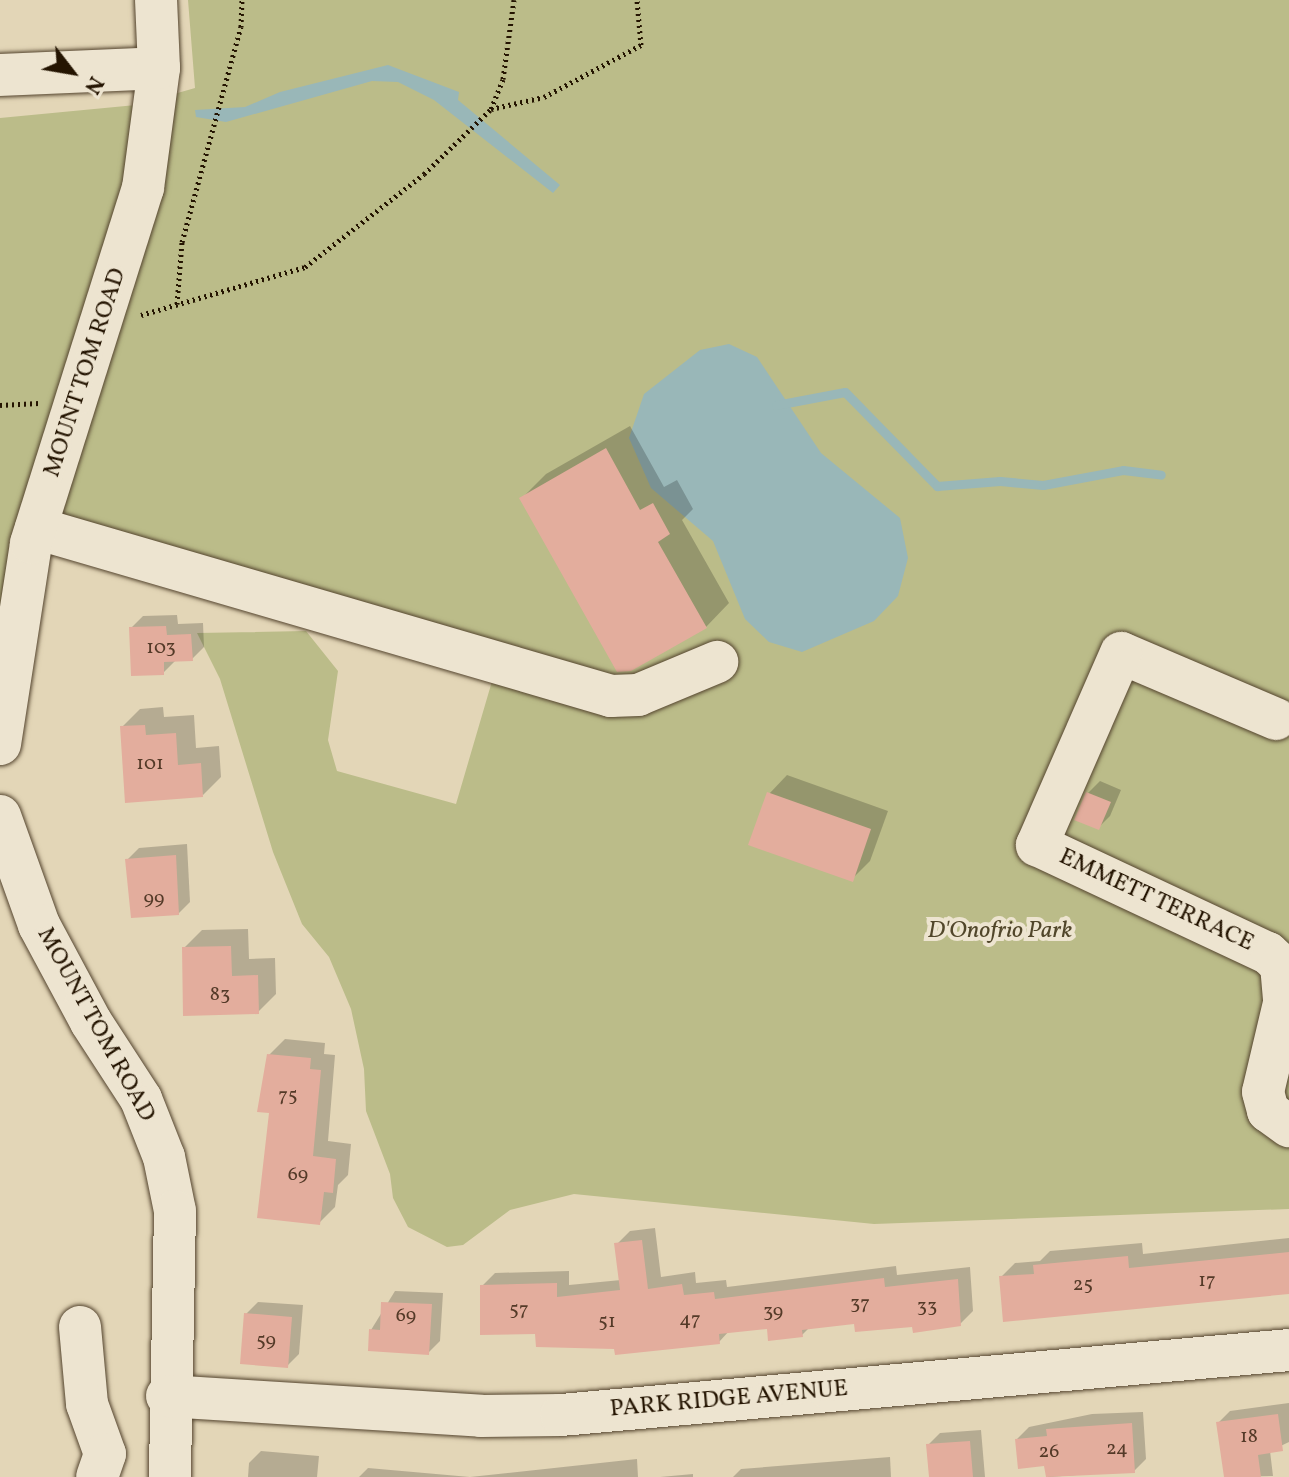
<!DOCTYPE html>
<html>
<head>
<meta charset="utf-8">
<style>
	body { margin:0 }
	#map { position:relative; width:1289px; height:1477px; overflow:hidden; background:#e3d6b7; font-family:Vollkorn,serif }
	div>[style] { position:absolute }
	.green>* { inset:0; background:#bbbc89 }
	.water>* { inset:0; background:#99b7b8 }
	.shadow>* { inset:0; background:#0003 }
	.stream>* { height:9px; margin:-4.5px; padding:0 4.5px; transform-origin:4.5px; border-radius:4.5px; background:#99b7b8 }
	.building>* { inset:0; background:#e3ad9d }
	.path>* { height:5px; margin-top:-2.5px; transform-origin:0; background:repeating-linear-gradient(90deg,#241401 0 2px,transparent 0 6px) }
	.roads { filter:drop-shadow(0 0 2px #54442e) drop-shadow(0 0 2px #54442e) }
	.minor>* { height:42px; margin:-21px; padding:0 21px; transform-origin:21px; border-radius:21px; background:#ede4d0 }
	span { translate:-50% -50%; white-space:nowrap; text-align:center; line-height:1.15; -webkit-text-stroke:8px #ede4d0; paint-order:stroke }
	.number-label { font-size:20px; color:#543a28 }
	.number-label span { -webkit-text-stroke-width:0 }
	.street-label { font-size:24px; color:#241401 }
	.park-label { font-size:24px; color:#51462a; font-style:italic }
	.north { position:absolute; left:32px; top:32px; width:80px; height:80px; -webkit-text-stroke:6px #ede4d0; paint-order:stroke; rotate:121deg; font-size:22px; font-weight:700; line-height:32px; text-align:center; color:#241401 }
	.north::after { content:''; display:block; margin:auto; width:28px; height:36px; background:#241401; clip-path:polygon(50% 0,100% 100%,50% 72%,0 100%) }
</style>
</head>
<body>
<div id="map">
	<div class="green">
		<div style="clip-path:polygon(188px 0,1289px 0,1289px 1209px,874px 1224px,574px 1194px,510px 1210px,463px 1245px,447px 1247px,408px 1227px,393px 1198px,390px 1174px,366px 1111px,364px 1069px,351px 1009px,329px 957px,302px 924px,273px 852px,220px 679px,197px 633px,306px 631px,338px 671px,328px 740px,337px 771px,456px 804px,495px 671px,21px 529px,0 656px,0 118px,136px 105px,195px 88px)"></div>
	</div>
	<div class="water">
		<div style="clip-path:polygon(388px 65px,459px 92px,458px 100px,560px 185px,553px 193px,434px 100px,398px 82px,372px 81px,226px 122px,196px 117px,195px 110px,245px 107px,280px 92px)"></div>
		<div style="clip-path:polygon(729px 344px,757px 357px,821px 453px,900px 518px,908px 558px,898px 596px,874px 621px,802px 652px,769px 642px,745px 619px,713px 541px,651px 488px,629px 438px,644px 394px,700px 350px)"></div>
	</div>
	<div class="shadow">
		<div style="clip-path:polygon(630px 426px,664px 487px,677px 480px,693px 509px,682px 520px,729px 603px,706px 627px,522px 498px,546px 474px)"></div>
		<div style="clip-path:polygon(177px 615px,178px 624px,203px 623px,204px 647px,192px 659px,176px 660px,163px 673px,131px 628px,143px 616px)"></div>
		<div style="clip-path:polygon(163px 707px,164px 717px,194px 715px,196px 748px,219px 746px,221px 777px,203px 795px,122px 727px,140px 709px)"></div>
		<div style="clip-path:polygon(787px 775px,888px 811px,870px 861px,852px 879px,769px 794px)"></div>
		<div style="clip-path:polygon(1100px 781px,1121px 790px,1110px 816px,1098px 828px,1088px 793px)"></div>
		<div style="clip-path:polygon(187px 844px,190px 902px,178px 914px,127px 860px,139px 848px)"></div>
		<div style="clip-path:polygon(248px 929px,249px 959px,275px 958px,276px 994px,258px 1012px,184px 948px,202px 930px)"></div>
		<div style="clip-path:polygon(285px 1039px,325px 1043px,324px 1054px,335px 1055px,328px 1141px,351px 1144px,348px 1175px,338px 1185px,335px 1207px,319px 1223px,271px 1112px,269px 1055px)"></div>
		<div style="clip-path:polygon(655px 1228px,661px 1277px,695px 1272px,696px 1283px,726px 1280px,727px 1287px,896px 1266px,897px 1275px,970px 1267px,973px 1311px,960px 1324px,856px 1322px,810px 1327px,802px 1335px,769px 1327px,730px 1330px,719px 1342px,616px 1347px,537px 1332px,482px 1286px,495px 1273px,569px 1271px,569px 1285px,621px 1280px,617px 1244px,630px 1231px)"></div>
		<div style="clip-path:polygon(1289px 1238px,1289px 1287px,1001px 1277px,1015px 1263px,1040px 1261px,1050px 1251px,1142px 1243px,1143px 1254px)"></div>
		<div style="clip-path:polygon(395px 1291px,443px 1293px,440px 1341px,428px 1353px,371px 1330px)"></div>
		<div style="clip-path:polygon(258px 1302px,303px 1305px,299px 1354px,287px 1366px,246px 1314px)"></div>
		<div style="clip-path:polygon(1289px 1403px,1289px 1442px,1270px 1451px,1273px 1476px,1226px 1477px,1218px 1423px,1230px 1411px)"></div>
		<div style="clip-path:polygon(1143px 1412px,1146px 1459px,1134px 1471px,1048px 1477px,1046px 1464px,1017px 1439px,1029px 1427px,1092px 1414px)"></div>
		<div style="clip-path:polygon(981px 1430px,985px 1477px,931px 1477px,928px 1445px,940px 1433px)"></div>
		<div style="clip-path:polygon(261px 1451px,319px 1456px,317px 1477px,248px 1477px,249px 1463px)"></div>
		<div style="clip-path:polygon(890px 1457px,891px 1477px,733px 1477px,741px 1469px)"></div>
		<div style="clip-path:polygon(637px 1459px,638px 1477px,359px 1477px,368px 1468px,470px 1477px)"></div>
		<div style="clip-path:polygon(693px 1474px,693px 1477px,660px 1477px)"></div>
	</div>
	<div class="stream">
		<div style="left:776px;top:405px;width:70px;rotate:-10.7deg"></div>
		<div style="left:845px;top:392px;width:132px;rotate:45.6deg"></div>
		<div style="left:937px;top:486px;width:63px;rotate:-4.5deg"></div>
		<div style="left:1000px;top:481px;width:43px;rotate:5.3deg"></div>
		<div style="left:1043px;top:485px;width:81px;rotate:-10.6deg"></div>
		<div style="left:1123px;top:470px;width:38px;rotate:7deg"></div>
	</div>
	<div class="building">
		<div style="clip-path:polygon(606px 448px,640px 510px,653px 503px,670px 534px,658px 542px,707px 628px,631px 671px,617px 672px,519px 498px)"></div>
		<div style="clip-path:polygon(166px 626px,167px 635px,191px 634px,193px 661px,164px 662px,164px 675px,131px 676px,129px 627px)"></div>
		<div style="clip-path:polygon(145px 725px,146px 735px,176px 733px,178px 765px,201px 763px,203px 797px,125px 803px,120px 726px)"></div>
		<div style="clip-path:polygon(767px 792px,871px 829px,853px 882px,748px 845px)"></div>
		<div style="clip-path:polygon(1086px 792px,1111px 802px,1099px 830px,1074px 820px)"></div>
		<div style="clip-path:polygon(176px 855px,179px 915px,131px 918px,125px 859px)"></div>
		<div style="clip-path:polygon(231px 946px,232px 976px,258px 975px,259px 1014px,183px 1016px,182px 947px)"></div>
		<div style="clip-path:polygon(267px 1054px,311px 1058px,310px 1069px,321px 1070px,313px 1156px,336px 1159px,333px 1193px,324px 1192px,320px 1225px,257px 1218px,269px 1113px,257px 1112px)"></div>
		<div style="clip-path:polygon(642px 1240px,648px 1289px,682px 1284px,684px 1295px,714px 1292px,715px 1299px,884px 1278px,885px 1287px,958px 1279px,961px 1326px,913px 1333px,912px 1327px,855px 1332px,854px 1324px,802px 1330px,803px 1337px,768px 1341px,767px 1329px,719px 1334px,720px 1344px,615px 1355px,614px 1349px,536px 1347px,535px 1334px,480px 1335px,480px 1285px,557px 1283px,557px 1297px,620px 1290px,614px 1243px)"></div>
		<div style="clip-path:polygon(1289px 1252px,1289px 1294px,1003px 1322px,999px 1276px,1034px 1274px,1033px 1265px,1128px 1256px,1129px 1268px)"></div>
		<div style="clip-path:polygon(381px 1302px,432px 1304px,429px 1355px,368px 1351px,369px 1329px,380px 1330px)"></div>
		<div style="clip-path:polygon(244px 1313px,292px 1317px,288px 1368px,240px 1364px)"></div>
		<div style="clip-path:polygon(1278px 1414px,1283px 1451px,1258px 1455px,1261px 1477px,1224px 1477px,1216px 1422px)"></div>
		<div style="clip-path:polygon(1132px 1423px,1135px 1473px,1046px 1477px,1044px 1466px,1018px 1469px,1015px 1439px,1047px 1436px,1046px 1429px)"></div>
		<div style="clip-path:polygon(970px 1441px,973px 1477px,929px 1477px,926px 1444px)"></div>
	</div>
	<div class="path">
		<div style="left:491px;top:109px;width:54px;rotate:-12.8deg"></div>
		<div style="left:544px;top:97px;width:110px;rotate:-28.2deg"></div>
		<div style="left:641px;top:45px;width:45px;rotate:-95.1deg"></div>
		<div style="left:177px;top:304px;width:62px;rotate:-85.4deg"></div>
		<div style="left:182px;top:242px;width:223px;rotate:-74.7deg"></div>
		<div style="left:241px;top:27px;width:27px;rotate:-88deg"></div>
		<div style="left:141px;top:315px;width:171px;rotate:-16.3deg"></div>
		<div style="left:305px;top:267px;width:151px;rotate:-38deg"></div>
		<div style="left:424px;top:174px;width:93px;rotate:-44.1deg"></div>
		<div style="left:491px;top:109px;width:32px;rotate:-68deg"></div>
		<div style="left:503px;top:79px;width:80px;rotate:-82.1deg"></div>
		<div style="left:0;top:405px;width:39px;rotate:-3deg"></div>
	</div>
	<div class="roads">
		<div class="minor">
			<div style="left:0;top:75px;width:159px;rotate:-2.5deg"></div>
			<div style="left:36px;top:528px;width:599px;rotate:16.29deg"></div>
			<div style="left:611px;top:696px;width:27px;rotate:-2deg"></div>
			<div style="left:638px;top:695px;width:86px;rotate:-22.7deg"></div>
			<div style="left:1276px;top:719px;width:168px;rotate:-156.9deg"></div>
			<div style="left:1121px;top:653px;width:210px;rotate:113.6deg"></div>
			<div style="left:1037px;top:845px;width:255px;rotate:25.1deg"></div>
			<div style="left:1268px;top:953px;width:18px;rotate:43deg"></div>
			<div style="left:1281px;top:965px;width:38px;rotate:85deg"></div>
			<div style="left:1284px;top:1003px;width:91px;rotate:103.3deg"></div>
			<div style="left:1263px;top:1092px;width:20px;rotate:75deg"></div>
			<div style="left:1268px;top:1111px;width:26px;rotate:36deg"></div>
			<div style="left:0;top:744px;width:203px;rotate:-81.2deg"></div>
			<div style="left:31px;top:543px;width:372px;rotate:-72.5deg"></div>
			<div style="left:143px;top:188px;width:121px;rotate:-82.4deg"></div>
			<div style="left:159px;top:68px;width:68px;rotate:-92.5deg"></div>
			<div style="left:0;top:816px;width:116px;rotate:70.3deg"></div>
			<div style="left:39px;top:925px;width:110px;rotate:61.8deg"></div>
			<div style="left:91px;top:1022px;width:92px;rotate:57deg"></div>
			<div style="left:141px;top:1099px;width:62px;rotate:68.4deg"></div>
			<div style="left:164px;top:1157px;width:55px;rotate:78.5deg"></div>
			<div style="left:175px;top:1211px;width:266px;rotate:91.1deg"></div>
			<div style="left:80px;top:1327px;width:77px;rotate:84.8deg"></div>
			<div style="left:87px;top:1404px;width:53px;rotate:70.2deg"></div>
			<div style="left:105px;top:1454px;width:24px;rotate:109deg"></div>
			<div style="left:167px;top:1396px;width:315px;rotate:3.6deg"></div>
			<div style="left:481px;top:1416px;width:80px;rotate:-0.7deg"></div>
			<div style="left:561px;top:1415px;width:731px;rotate:-5.1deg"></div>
		</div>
	</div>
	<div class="number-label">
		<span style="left:161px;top:648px">103</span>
		<span style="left:150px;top:764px">101</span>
		<span style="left:154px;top:899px">99</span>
		<span style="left:220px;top:995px">83</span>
		<span style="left:288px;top:1096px">75</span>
		<span style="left:298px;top:1175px">69</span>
		<span style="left:1207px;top:1281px">17</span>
		<span style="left:1083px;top:1285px">25</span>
		<span style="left:860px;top:1304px">37</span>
		<span style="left:927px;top:1307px">33</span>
		<span style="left:519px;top:1310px">57</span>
		<span style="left:773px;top:1312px">39</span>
		<span style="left:406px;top:1316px">69</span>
		<span style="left:690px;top:1320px">47</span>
		<span style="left:607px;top:1322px">51</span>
		<span style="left:266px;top:1341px">59</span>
		<span style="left:1249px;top:1437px">18</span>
		<span style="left:1117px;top:1449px">24</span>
		<span style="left:1049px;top:1452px">26</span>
	</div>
	<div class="street-label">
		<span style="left:86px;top:373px;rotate:-72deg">MOUNT TOM ROAD</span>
		<span style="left:1156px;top:901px;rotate:25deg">EMMETT TERRACE</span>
		<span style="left:95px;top:1025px;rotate:61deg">MOUNT TOM ROAD</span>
		<span style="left:729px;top:1400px;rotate:-5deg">PARK RIDGE AVENUE</span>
	</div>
	<div class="park-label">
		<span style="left:1000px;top:932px">D'Onofrio Park</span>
	</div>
	<div class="north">N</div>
</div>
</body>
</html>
